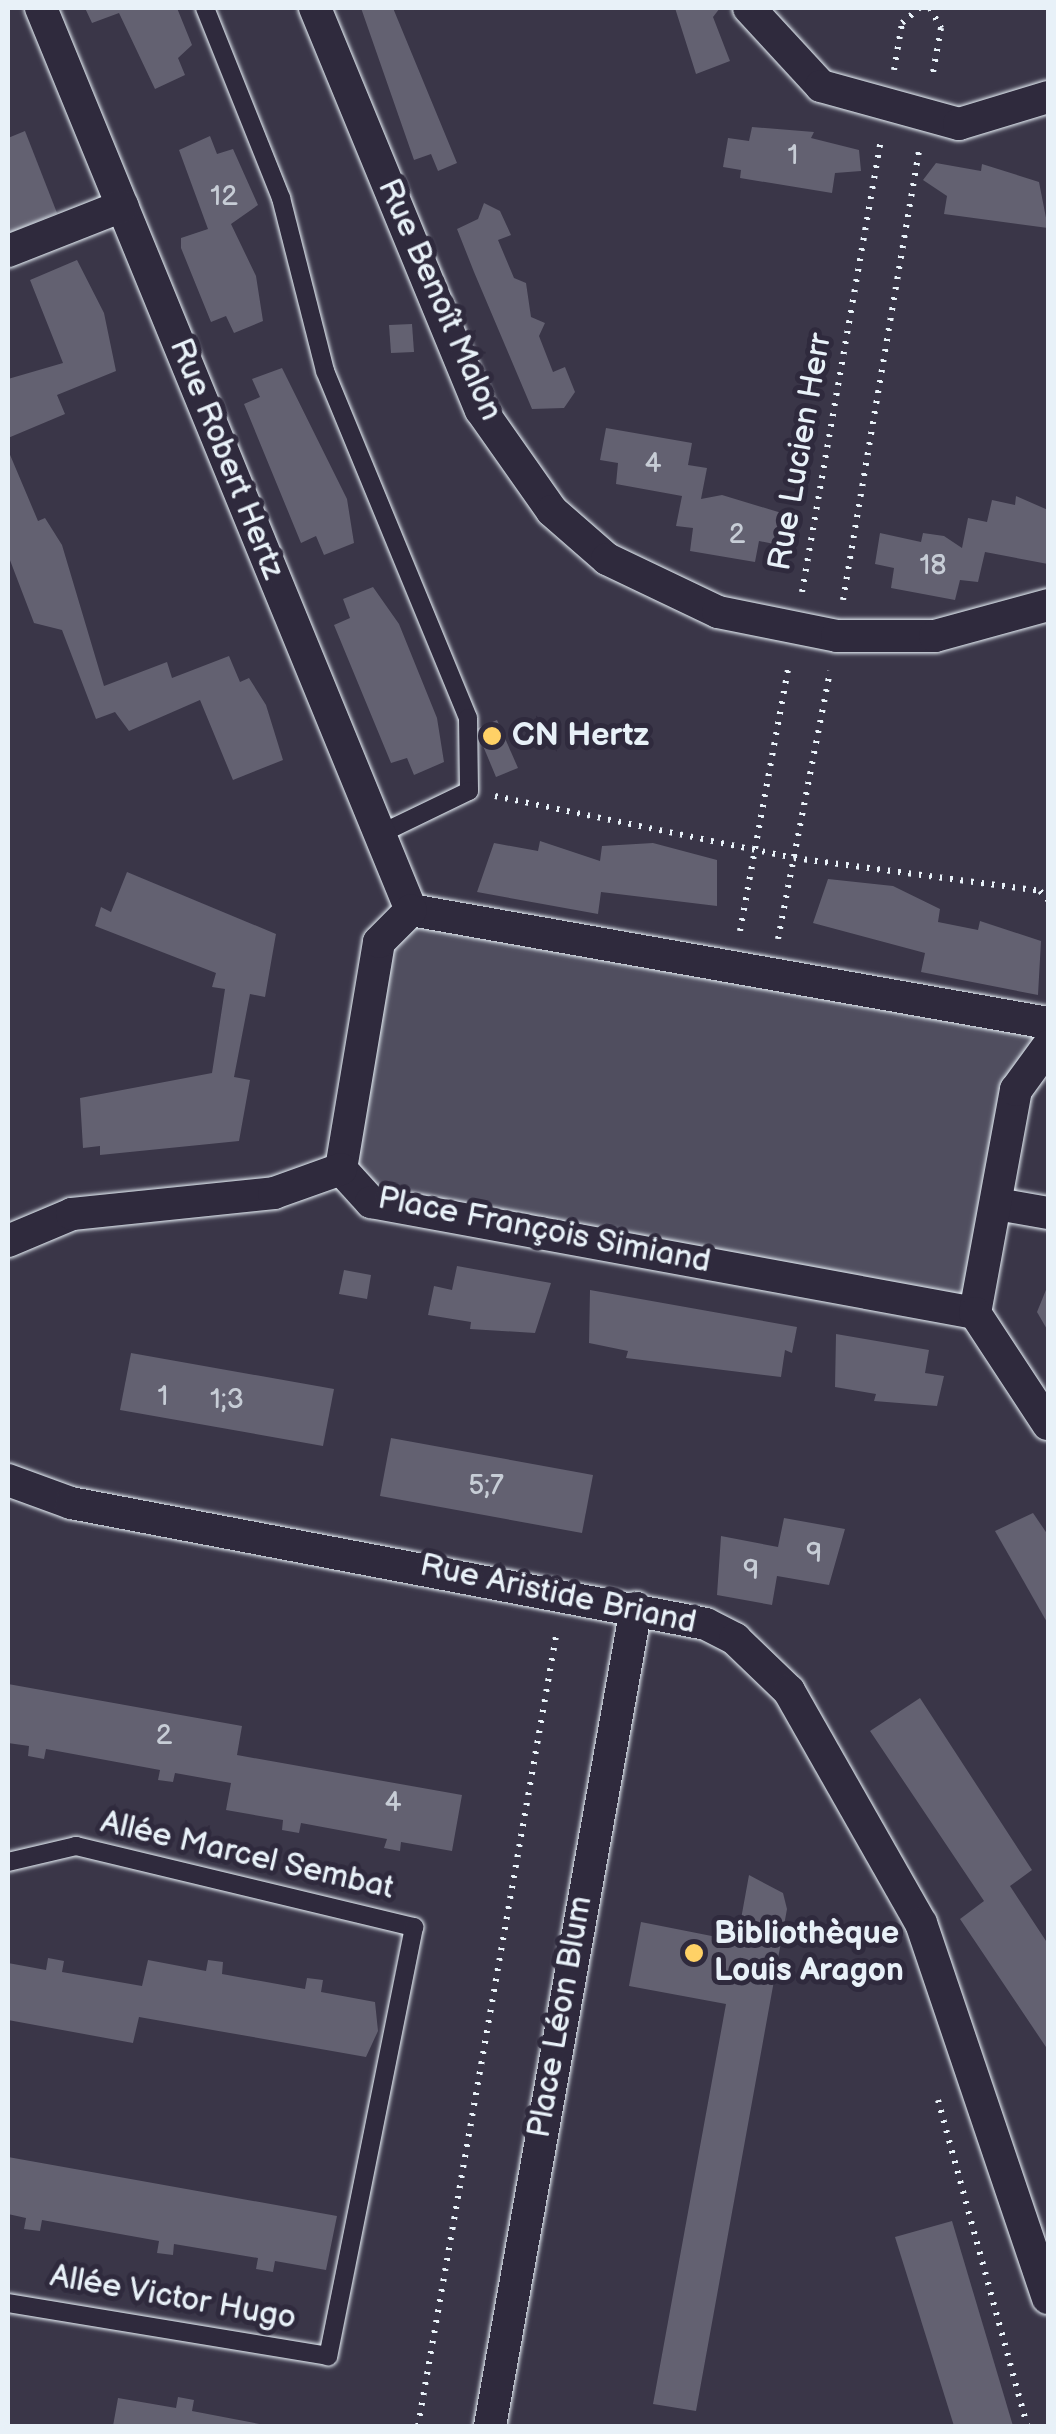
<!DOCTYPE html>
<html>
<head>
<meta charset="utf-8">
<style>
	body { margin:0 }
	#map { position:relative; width:1056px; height:2434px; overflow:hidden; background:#3a3648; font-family:"Balsamiq Sans",sans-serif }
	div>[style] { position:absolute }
	.green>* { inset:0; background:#504e5f }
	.building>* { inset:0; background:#636171 }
	.path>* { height:6px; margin-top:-3px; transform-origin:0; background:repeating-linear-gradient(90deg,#e8f1f8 0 2.5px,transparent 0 10.5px) }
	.roads { filter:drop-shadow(0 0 2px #e8f1f8) drop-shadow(0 0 2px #e8f1f8) }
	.lane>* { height:18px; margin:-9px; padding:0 9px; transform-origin:9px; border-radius:9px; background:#2f2a3d }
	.street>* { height:32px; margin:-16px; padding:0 16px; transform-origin:16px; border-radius:16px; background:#2f2a3d }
	.dots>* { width:28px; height:28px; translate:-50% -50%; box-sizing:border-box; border:5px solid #2f2a3d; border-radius:50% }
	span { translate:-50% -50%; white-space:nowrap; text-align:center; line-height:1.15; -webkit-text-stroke:10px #2f2a3d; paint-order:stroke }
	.number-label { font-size:28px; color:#c7cdd6 }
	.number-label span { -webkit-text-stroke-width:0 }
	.street-label { font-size:32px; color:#e8f1f8 }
	.poi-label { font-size:32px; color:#e8f1f8; font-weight:700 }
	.left { translate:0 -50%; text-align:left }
	.frame { position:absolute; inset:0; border:10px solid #e8f1f8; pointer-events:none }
</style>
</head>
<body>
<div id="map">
	<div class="green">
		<div style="clip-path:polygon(411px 910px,1048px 1023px,975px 1313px,371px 1202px,341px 1169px,379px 942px)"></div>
	</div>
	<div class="building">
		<div style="clip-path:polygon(85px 8px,177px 8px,192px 45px,178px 58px,185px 75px,155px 89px,119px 13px,92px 23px)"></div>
		<div style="clip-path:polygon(361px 8px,393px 8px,457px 163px,438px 171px,431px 154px,414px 160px)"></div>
		<div style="clip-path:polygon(675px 8px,720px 8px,713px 17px,730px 61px,696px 74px)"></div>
		<div style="clip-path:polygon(752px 127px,814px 132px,811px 138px,859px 150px,861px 171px,835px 173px,832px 193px,740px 178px,741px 170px,723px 167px,728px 138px,749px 141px)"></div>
		<div style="clip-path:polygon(25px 131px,57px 213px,9px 233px,8px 138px)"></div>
		<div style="clip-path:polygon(210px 136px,217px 154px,233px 149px,258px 205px,231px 224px,256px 276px,263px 321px,234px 333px,226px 316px,211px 322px,181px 248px,181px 238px,208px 229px,179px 150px)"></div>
		<div style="clip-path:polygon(936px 163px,981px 171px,982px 164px,1039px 182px,1048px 228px,944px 214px,947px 196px,923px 180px)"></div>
		<div style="clip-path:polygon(484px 203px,500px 211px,511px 235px,498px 240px,514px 278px,526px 283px,531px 317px,545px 323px,539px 336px,553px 372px,565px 367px,575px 392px,564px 408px,532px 409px,474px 272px,457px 229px,478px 219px)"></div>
		<div style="clip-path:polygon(77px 260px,104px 313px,116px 371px,57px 395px,65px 414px,8px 438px,8px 379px,63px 363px,30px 280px)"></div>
		<div style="clip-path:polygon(412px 324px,414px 352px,391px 353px,389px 325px)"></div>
		<div style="clip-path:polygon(282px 368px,347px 499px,354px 543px,324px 555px,316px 536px,301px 543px,244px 404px,260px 397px,252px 379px)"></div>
		<div style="clip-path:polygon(606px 428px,692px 443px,688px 465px,707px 468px,701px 499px,722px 495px,785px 514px,779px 545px,759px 541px,755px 562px,690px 551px,693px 528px,676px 526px,682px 496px,616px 484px,618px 463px,600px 460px)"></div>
		<div style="clip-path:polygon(8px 450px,38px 521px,45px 518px,62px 545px,104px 686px,167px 662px,172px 678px,229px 656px,240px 682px,249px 678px,266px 705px,283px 760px,233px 780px,200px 700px,129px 731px,115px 712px,96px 719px,62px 630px,34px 623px,8px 555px)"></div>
		<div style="clip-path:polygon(1016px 496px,1048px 510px,1048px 564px,985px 552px,978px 582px,960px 580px,955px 600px,891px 588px,894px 568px,875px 564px,880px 533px,921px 542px,923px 533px,944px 536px,962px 548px,968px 518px,987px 522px,992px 500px,1015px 505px)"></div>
		<div style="clip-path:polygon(373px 587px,399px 624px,437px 718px,444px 762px,414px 775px,407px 758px,391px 763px,334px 625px,350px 618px,343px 599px)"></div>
		<div style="clip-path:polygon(497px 720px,518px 768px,496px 777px,476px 729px)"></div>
		<div style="clip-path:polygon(540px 841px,600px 861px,602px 846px,653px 843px,717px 860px,717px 906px,601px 892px,598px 914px,477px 892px,494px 843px,538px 851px)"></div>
		<div style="clip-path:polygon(127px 872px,276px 934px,265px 997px,250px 994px,234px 1077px,250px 1080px,239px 1141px,100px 1155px,100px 1146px,83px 1148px,80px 1098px,212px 1073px,225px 989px,212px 987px,216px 973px,95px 926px,101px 907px,111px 912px)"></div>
		<div style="clip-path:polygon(828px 879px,893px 886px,940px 909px,938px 922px,978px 930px,980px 921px,1041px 941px,1038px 995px,921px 972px,925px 953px,813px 923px)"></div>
		<div style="clip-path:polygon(457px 1266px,551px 1283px,535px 1333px,470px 1329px,471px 1322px,428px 1315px,434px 1286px,452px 1290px)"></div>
		<div style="clip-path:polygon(344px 1270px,371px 1275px,367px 1299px,339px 1294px)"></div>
		<div style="clip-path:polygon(1048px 1285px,1048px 1331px,1037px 1312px)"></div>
		<div style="clip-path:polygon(590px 1290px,797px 1327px,792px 1353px,785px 1350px,781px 1377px,626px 1358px,628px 1351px,589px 1343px)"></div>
		<div style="clip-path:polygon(836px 1334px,929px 1350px,925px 1373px,944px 1376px,937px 1406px,874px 1401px,876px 1394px,835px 1387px)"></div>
		<div style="clip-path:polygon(131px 1353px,334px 1389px,323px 1446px,120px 1410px)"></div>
		<div style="clip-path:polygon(391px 1438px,593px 1475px,582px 1533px,380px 1496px)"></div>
		<div style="clip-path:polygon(1033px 1513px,1048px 1535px,1048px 1624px,995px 1531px)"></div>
		<div style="clip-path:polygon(784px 1518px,845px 1529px,829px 1585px,777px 1576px,772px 1605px,717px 1595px,721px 1536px,778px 1547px)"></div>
		<div style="clip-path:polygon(8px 1684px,242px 1726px,237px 1755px,462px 1795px,452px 1851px,401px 1842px,400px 1851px,384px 1848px,387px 1839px,301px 1823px,299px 1833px,282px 1830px,283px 1820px,226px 1810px,231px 1783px,175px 1773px,173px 1782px,158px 1780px,160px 1770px,46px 1749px,44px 1759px,28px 1756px,29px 1746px,8px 1743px)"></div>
		<div style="clip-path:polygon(920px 1698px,1032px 1870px,1010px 1886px,1048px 1944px,1048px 2050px,960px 1919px,984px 1901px,870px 1731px)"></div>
		<div style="clip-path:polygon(749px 1875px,783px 1893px,787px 1909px,696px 2411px,653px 2404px,726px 2004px,629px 1986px,641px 1922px,737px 1941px)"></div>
		<div style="clip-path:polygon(48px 1958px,64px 1961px,62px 1972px,142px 1986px,148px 1960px,206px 1971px,208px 1960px,223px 1962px,222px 1974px,305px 1989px,307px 1978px,323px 1980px,321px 1992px,375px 2002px,378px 2031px,366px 2057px,139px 2017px,133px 2043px,8px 2020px,8px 1963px,46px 1970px)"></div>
		<div style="clip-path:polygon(8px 2157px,337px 2216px,326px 2270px,275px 2261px,273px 2272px,256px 2269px,258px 2258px,174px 2244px,173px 2255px,157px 2253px,159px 2241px,42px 2220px,40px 2231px,24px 2229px,26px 2218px,8px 2214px)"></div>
		<div style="clip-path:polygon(952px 2221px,1013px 2426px,954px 2426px,895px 2237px)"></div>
		<div style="clip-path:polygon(178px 2397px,194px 2400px,192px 2411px,270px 2426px,113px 2426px,118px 2398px,176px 2408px)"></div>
	</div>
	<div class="path">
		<div style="left:930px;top:8px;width:23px;rotate:61deg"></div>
		<div style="left:941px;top:28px;width:51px;rotate:100.2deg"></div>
		<div style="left:894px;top:70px;width:48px;rotate:-80.3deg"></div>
		<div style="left:902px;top:23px;width:23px;rotate:-41deg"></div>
		<div style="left:802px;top:592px;width:458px;rotate:-80.1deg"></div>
		<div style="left:843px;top:600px;width:457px;rotate:-80.4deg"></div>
		<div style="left:495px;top:796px;width:305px;rotate:11.7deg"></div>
		<div style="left:794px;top:858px;width:248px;rotate:7.6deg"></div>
		<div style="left:1040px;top:891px;width:12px;rotate:48deg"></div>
		<div style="left:740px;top:931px;width:272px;rotate:-79.6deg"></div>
		<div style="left:778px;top:939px;width:273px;rotate:-79deg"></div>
		<div style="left:938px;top:2100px;width:338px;rotate:74.7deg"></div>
		<div style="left:418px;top:2426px;width:808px;rotate:-80.09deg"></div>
	</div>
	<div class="roads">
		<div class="lane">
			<div style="left:205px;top:8px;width:205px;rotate:68.2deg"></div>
			<div style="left:281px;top:198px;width:179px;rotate:75.7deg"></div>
			<div style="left:325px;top:371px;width:375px;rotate:67.6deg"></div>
			<div style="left:468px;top:718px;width:73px;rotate:89.2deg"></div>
			<div style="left:469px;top:791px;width:99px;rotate:154.2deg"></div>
			<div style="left:8px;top:1862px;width:70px;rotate:-13.2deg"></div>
			<div style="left:76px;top:1846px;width:348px;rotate:13.5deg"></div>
			<div style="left:414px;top:1927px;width:438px;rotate:101.3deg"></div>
			<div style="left:328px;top:2356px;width:324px;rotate:-170.6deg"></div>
		</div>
		<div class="street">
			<div style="left:41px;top:8px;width:975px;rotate:67.7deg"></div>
			<div style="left:315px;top:8px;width:435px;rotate:67.6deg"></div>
			<div style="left:481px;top:410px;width:123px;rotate:54.9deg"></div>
			<div style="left:552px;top:511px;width:73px;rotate:41.1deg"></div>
			<div style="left:607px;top:559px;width:123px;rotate:25.5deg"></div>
			<div style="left:718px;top:612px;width:121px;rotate:11.4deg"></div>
			<div style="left:837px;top:636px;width:98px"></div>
			<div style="left:935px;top:636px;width:117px;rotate:-15.3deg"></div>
			<div style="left:749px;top:8px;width:106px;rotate:47.3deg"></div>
			<div style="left:821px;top:86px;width:143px;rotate:15.4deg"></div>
			<div style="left:959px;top:124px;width:93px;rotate:-16.9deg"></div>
			<div style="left:8px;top:251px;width:123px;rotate:-21.5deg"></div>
			<div style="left:411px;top:910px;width:647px;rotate:10.06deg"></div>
			<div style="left:341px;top:1169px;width:45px;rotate:47.7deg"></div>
			<div style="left:371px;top:1202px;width:614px;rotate:10.41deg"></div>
			<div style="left:341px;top:1169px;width:230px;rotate:-80.5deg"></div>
			<div style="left:379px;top:942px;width:45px;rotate:-45deg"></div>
			<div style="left:997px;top:1204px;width:52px;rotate:10deg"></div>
			<div style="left:8px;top:1241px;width:69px;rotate:-22.9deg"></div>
			<div style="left:72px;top:1214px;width:203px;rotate:-5.9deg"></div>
			<div style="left:274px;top:1193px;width:71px;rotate:-19.7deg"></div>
			<div style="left:975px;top:1313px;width:227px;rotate:-79.6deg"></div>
			<div style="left:1016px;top:1090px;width:54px;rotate:-54deg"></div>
			<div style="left:975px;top:1313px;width:133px;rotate:56.7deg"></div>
			<div style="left:8px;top:1480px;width:67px;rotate:20.1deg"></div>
			<div style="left:71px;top:1503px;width:646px;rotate:10.79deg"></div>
			<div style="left:706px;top:1624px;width:33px;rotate:27deg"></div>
			<div style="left:735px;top:1639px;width:75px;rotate:43.9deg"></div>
			<div style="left:789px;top:1691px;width:267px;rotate:60.4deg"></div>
			<div style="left:921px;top:1923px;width:396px;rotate:71.3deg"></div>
			<div style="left:490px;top:2426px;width:831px;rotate:-79.88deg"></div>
		</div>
	</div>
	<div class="dots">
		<div style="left:492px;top:736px;background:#ffd166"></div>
		<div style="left:694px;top:1953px;background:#ffd166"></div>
	</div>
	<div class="number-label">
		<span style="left:793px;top:156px">1</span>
		<span style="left:224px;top:197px">12</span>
		<span style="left:653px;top:464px">4</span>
		<span style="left:737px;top:535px">2</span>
		<span style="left:933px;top:566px">18</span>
		<span style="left:163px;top:1397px">1</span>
		<span style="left:227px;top:1400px">1;3</span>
		<span style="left:486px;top:1486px">5;7</span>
		<span style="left:814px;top:1554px">9</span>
		<span style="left:751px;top:1571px">9</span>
		<span style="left:164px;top:1736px">2</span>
		<span style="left:393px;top:1803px">4</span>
	</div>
	<div class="street-label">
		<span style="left:439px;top:300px;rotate:66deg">Rue Benoît Malon</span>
		<span style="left:801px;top:452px;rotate:-80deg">Rue Lucien Herr</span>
		<span style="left:226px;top:459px;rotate:68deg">Rue Robert Hertz</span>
		<span style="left:544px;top:1231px;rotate:11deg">Place François Simiand</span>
		<span style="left:558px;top:1595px;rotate:12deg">Rue Aristide Briand</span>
		<span style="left:247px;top:1856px;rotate:13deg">Allée Marcel Sembat</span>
		<span style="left:561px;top:2017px;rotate:-80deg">Place Léon Blum</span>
		<span style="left:173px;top:2298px;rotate:10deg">Allée Victor Hugo</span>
	</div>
	<div class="poi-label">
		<span class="left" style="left:512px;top:736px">CN Hertz</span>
		<span class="left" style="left:714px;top:1953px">Bibliothèque<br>Louis Aragon</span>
	</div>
	<div class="frame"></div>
</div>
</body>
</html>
